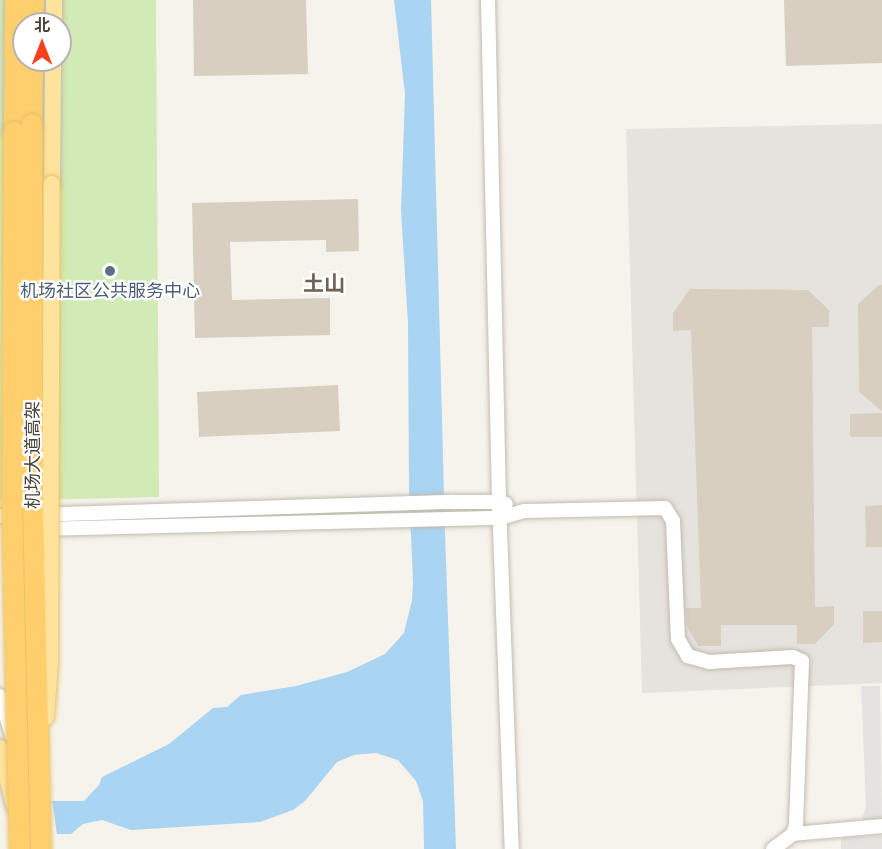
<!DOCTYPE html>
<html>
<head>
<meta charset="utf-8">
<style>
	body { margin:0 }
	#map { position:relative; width:882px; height:849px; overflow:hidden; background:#f6f3ec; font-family:Figtree,"Noto Sans SC",sans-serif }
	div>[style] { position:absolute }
	.industrial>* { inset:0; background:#e6e2dd }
	.green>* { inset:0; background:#d2eab5 }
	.parking>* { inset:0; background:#e5e3e0 }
	.water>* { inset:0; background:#a9d4f2 }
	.building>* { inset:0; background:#d8cfc1 }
	.roads { filter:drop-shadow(0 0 2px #c2bbae) drop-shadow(0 0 2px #c2bbae) }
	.minor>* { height:14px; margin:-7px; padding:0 7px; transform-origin:7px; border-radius:7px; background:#fff }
	.major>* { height:16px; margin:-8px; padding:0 8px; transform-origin:8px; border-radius:8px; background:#ffe39c }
	.highway>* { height:20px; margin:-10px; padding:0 10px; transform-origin:10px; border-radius:10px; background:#ffcf6e }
	.bridges { filter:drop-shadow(0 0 2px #e6c16a) drop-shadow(0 0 2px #e6c16a) }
	.major-bridge>* { height:16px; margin:-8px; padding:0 8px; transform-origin:8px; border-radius:8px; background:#ffe39c }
	.highway-bridge>* { height:20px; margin:-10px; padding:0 10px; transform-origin:10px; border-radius:10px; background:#ffcf6e }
	.dots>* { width:16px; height:16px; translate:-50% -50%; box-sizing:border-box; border:3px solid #fff; border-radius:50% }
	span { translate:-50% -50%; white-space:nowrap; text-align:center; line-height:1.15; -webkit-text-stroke:4.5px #fff; paint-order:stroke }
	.service-label { font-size:18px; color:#4e5e75 }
	.street-label { font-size:18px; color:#4b4439 }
	.quarter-label { font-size:21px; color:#6e6250; font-weight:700 }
	.north { position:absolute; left:12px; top:12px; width:60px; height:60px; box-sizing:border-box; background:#fff; border:2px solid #b7b4b0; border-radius:50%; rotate:0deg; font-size:16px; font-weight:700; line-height:24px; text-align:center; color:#4b4439 }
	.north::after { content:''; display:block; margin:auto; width:21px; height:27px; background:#fc3f1d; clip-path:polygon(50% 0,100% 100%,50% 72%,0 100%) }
</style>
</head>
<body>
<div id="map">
	<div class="industrial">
		<div style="clip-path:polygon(882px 124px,882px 683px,642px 693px,626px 129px)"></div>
	</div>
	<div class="green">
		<div style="clip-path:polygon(evenodd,0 0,156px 0,159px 497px,0 501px,0 0,24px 24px,60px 24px,60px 60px,24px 60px,24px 24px)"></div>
	</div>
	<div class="parking">
		<div style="clip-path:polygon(861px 686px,880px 686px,882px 819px,862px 819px,866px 806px)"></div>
		<div style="clip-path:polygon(882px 836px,882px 849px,841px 849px,841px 838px)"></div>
	</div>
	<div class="water">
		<div style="clip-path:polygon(394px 0,431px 0,445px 533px,456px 849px,424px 849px,423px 801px,416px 781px,398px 760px,376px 753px,354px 755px,337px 762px,305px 801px,293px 810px,260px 822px,131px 830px,102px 820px,83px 824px,71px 834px,57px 834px,52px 801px,84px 801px,99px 785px,102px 777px,169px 744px,213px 708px,227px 707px,241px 695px,296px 686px,347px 672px,385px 654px,404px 633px,412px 600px,413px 582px,409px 488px,408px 323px,401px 211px,405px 94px)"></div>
	</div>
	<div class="building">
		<div style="clip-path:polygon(193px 0,306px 0,308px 74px,194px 76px)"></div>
		<div style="clip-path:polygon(784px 0,882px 0,882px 63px,786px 66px)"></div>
		<div style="clip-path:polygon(358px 199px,359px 251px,326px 252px,326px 240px,230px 242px,232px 300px,330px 298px,330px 335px,195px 338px,192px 203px)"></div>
		<div style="clip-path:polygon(879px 285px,882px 285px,882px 411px,859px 392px,858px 304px)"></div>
		<div style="clip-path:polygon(690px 289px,808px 290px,829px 310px,829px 327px,812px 327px,815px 607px,834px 606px,834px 624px,815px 644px,797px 644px,797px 625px,721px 625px,721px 646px,698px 646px,687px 626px,686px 608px,701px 608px,691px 330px,673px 331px,673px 313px)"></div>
		<div style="clip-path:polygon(338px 385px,340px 431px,199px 437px,197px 392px)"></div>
		<div style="clip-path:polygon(882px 413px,882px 437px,850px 437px,850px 414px)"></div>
		<div style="clip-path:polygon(882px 505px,882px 547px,866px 547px,865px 506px)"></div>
		<div style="clip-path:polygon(863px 611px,882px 611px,882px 642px,863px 643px)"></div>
	</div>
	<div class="roads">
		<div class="minor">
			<div style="left:488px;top:0;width:502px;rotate:88.74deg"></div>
			<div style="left:499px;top:502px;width:347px;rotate:87.9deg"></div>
			<div style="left:0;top:516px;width:453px;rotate:-1.8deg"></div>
			<div style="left:453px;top:502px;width:46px"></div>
			<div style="left:499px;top:502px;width:7px;rotate:16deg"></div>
			<div style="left:41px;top:529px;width:459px;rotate:-1.4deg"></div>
			<div style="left:500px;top:518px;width:26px;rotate:-16deg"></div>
			<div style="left:525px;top:511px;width:140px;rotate:-1.2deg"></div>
			<div style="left:665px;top:508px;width:15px;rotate:58deg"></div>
			<div style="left:673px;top:521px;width:118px;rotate:87.6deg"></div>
			<div style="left:678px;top:639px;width:20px;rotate:60deg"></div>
			<div style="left:688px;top:656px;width:22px;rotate:16deg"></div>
			<div style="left:709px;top:662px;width:84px;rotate:-3.4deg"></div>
			<div style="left:793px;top:657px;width:10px;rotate:24deg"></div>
			<div style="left:802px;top:661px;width:164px;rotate:92.1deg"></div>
			<div style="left:796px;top:825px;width:9px;rotate:108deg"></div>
			<div style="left:793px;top:834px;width:25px;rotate:143deg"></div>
			<div style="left:0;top:696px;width:41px;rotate:72.9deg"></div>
			<div style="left:793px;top:834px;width:89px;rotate:-5.1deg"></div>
		</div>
		<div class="major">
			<div style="left:54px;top:24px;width:24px;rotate:-90deg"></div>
			<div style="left:52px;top:184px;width:124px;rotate:-89.5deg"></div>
			<div style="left:0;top:748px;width:59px;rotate:76.2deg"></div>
		</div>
		<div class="highway">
			<div style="left:33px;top:24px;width:24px;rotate:-88deg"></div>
			<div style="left:32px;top:124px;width:64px;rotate:-89.1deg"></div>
			<div style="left:14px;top:132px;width:132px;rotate:-89.6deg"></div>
		</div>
	</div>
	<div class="bridges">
		<div class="major-bridge">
			<div style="left:46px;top:717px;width:55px;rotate:-85.8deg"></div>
			<div style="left:50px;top:662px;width:478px;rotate:-89.8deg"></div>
		</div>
		<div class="highway-bridge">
			<div style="left:32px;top:124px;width:382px;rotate:89.9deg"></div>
			<div style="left:33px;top:506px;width:343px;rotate:88.7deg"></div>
			<div style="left:14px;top:132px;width:373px;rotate:90.3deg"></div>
			<div style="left:12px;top:505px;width:344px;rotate:88.7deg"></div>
		</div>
	</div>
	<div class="dots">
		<div style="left:110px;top:271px;background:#5c6f8a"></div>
	</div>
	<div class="service-label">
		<span style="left:110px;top:291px">机场社区公共服务中心</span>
	</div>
	<div class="street-label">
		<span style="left:33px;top:455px;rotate:-90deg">机场大道高架</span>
	</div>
	<div class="quarter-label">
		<span style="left:324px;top:284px">土山</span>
	</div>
	<div class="north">北</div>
</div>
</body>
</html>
